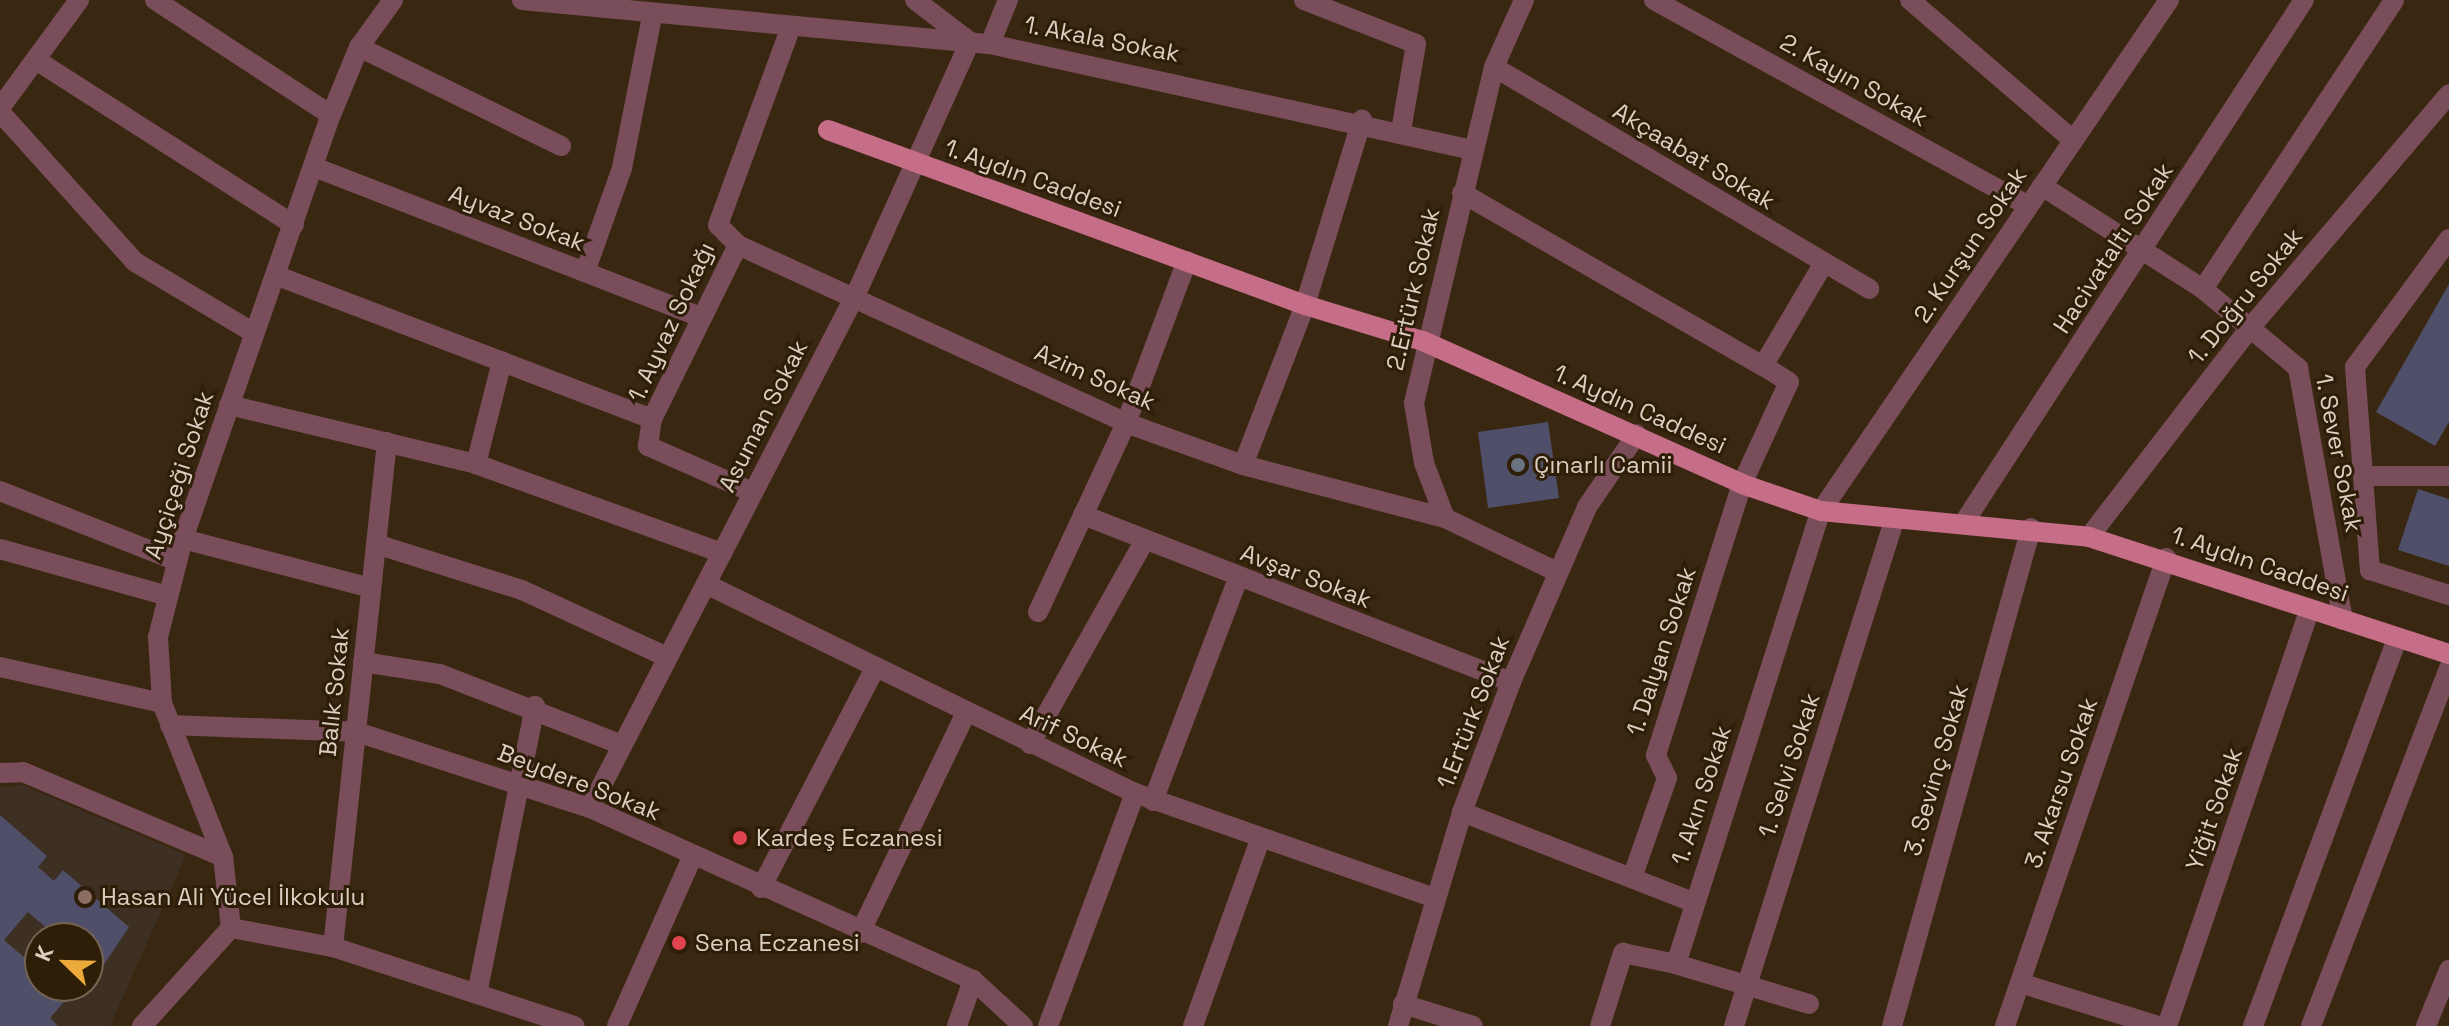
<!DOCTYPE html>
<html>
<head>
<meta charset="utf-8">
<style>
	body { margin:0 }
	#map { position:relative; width:2449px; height:1026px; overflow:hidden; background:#392711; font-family:"Space Grotesk",sans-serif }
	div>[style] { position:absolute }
	.education>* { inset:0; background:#3e2f23 }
	.building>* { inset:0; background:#4f4f69 }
	.minor>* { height:20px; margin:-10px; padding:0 10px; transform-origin:10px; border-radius:10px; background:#794e5a }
	.major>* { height:20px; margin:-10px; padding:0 10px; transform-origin:10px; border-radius:10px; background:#c66d87 }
	.dots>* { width:22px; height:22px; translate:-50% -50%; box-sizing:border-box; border:4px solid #2e1d07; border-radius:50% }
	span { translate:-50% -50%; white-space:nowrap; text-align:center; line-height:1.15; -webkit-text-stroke:6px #2e1d07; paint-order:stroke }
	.street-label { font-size:24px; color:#dbcfc2 }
	.poi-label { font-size:24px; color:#dbcfc2 }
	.left { translate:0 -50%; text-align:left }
	.north { position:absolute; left:24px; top:922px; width:80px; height:80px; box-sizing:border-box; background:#2e1d07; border:2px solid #736452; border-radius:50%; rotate:293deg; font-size:22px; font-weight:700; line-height:32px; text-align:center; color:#dbcfc2 }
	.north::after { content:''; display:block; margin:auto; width:28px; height:36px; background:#ebaa39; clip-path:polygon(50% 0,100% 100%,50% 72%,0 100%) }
</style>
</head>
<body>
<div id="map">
	<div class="education">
		<div style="clip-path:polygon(evenodd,22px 785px,186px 855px,110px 1026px,0 1026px,0 787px,22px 785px,40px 938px,88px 938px,88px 986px,40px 986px,40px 938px)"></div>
	</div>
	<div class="building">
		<div style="clip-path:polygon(2449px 284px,2449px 422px,2435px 446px,2376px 412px)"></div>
		<div style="clip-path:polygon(1548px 422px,1559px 498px,1488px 508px,1478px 432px)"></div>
		<div style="clip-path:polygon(2418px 489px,2449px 499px,2449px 566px,2398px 550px)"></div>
		<div style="clip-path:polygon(0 815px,47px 856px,38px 867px,54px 881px,63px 870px,129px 927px,90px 985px,88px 938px,46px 938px,51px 932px,28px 912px,4px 940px,40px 971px,40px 986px,57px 986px,69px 996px,50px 1018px,58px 1026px,0 1026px)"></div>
	</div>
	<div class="minor">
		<div style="left:155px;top:0;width:210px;rotate:33.2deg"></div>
		<div style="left:522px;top:0;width:470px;rotate:5.4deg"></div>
		<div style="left:990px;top:44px;width:495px;rotate:12.4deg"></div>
		<div style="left:1304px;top:0;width:120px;rotate:21.4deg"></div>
		<div style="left:1416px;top:44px;width:88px;rotate:99.8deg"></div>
		<div style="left:1524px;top:0;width:73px;rotate:114.1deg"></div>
		<div style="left:1494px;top:67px;width:345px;rotate:103.4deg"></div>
		<div style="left:1414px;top:403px;width:61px;rotate:80.5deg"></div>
		<div style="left:1424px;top:463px;width:59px;rotate:69.1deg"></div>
		<div style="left:1445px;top:518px;width:124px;rotate:25.7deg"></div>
		<div style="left:1654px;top:0;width:427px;rotate:28.8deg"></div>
		<div style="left:1910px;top:0;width:215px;rotate:40.7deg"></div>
		<div style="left:990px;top:44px;width:48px;rotate:-67.8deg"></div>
		<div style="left:359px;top:47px;width:225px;rotate:26.1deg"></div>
		<div style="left:36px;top:60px;width:306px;rotate:32.6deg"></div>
		<div style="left:1494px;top:67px;width:436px;rotate:30.6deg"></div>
		<div style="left:0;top:108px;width:134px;rotate:-53.8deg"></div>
		<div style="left:0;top:112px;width:202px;rotate:48deg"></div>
		<div style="left:135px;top:262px;width:139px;rotate:30.8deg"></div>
		<div style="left:314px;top:167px;width:415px;rotate:21.2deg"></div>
		<div style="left:2042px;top:186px;width:191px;rotate:32.6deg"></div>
		<div style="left:2203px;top:289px;width:124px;rotate:39.7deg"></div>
		<div style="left:2298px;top:368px;width:256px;rotate:79.9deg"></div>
		<div style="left:1462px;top:193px;width:347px;rotate:29.9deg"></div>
		<div style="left:2449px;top:239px;width:159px;rotate:126.3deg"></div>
		<div style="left:2355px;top:367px;width:204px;rotate:85.8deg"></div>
		<div style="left:2370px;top:570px;width:83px;rotate:17.6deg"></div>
		<div style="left:738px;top:245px;width:427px;rotate:24.6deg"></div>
		<div style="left:1126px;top:423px;width:124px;rotate:19.7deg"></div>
		<div style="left:1243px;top:465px;width:209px;rotate:14.7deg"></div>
		<div style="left:585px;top:272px;width:110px;rotate:-70.4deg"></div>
		<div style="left:622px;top:168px;width:154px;rotate:-78.8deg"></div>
		<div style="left:275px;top:275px;width:404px;rotate:20.9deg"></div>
		<div style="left:2203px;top:289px;width:346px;rotate:-56.5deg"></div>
		<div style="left:229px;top:405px;width:254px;rotate:13.4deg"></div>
		<div style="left:476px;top:464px;width:262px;rotate:19.9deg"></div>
		<div style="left:476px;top:464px;width:106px;rotate:-75.8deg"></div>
		<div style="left:1243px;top:465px;width:172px;rotate:-68.8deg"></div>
		<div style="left:1305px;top:305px;width:194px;rotate:-72.9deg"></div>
		<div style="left:2366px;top:476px;width:83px"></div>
		<div style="left:0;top:491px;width:190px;rotate:21.6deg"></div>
		<div style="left:752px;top:492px;width:114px;rotate:-156.1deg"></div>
		<div style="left:648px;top:446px;width:27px;rotate:-82deg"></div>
		<div style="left:652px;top:419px;width:194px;rotate:-63.7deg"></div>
		<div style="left:738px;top:245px;width:28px;rotate:-135deg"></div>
		<div style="left:718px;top:225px;width:209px;rotate:-69.8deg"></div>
		<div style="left:1083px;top:515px;width:459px;rotate:21.3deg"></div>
		<div style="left:1963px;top:524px;width:625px;rotate:-56.95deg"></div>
		<div style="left:2089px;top:537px;width:264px;rotate:-52.4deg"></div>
		<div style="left:2250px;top:328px;width:307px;rotate:-49.6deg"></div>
		<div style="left:183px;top:539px;width:194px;rotate:14.6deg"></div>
		<div style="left:376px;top:544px;width:153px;rotate:17.5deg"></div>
		<div style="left:522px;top:590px;width:157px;rotate:24.8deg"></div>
		<div style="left:0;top:549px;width:174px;rotate:15.6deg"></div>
		<div style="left:706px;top:584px;width:477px;rotate:26deg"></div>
		<div style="left:1135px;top:793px;width:318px;rotate:19.3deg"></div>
		<div style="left:1038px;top:612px;width:208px;rotate:-65deg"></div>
		<div style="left:1126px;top:423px;width:173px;rotate:-69.4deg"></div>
		<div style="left:363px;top:662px;width:78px;rotate:8.9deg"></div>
		<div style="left:440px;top:674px;width:193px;rotate:21.3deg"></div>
		<div style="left:0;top:667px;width:166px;rotate:12.5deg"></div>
		<div style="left:170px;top:725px;width:187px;rotate:2.1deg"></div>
		<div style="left:357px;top:732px;width:245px;rotate:18.1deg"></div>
		<div style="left:590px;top:808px;width:420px;rotate:24.2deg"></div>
		<div style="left:973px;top:980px;width:68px;rotate:42.6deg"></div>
		<div style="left:1030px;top:744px;width:234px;rotate:-60.6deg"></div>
		<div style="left:0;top:773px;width:23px;rotate:-2deg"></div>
		<div style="left:23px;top:772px;width:217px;rotate:23deg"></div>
		<div style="left:1153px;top:801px;width:239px;rotate:-69.1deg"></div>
		<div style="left:590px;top:808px;width:579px;rotate:-62.64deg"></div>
		<div style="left:856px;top:294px;width:277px;rotate:-65.7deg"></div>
		<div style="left:970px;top:42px;width:69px;rotate:-142.6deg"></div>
		<div style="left:1462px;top:812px;width:248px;rotate:21.3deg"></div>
		<div style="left:1632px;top:878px;width:106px;rotate:-70.7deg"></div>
		<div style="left:1667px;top:778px;width:25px;rotate:-116deg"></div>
		<div style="left:1656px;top:755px;width:284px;rotate:-72.4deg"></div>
		<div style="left:1742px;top:484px;width:112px;rotate:-65.3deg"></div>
		<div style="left:1789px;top:382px;width:31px;rotate:-148deg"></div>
		<div style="left:1763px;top:366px;width:120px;rotate:-59.4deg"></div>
		<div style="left:761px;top:888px;width:246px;rotate:-62.6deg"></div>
		<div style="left:231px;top:928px;width:71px;rotate:-96.4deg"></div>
		<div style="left:223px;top:857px;width:166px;rotate:-111.6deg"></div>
		<div style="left:162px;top:703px;width:66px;rotate:-93.5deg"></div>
		<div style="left:158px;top:637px;width:101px;rotate:-75.7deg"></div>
		<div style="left:183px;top:539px;width:449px;rotate:-70.8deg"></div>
		<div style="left:331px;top:115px;width:74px;rotate:-67.6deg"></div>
		<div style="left:359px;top:47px;width:58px;rotate:-54.1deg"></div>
		<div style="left:231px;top:928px;width:104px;rotate:10.6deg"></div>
		<div style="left:333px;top:947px;width:254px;rotate:18.1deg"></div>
		<div style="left:860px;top:933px;width:244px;rotate:-64.3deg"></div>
		<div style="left:333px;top:947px;width:508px;rotate:-83.9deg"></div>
		<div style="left:2020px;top:983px;width:145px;rotate:17.3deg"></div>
		<div style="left:478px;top:989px;width:289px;rotate:-78.6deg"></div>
		<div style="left:1403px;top:1004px;width:73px;rotate:17.4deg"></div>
		<div style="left:1809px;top:1004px;width:139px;rotate:-163.3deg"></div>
		<div style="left:1676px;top:964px;width:476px;rotate:-72.3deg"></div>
		<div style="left:1821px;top:511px;width:618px;rotate:-55.74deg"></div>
		<div style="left:142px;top:1026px;width:132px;rotate:-47.8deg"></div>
		<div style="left:617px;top:1026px;width:187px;rotate:-66deg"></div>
		<div style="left:957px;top:1026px;width:49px;rotate:-70.8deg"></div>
		<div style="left:1048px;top:1026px;width:249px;rotate:-69.5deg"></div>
		<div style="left:1193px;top:1026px;width:198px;rotate:-70.2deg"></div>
		<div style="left:1398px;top:1026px;width:223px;rotate:-73.3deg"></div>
		<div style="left:1462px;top:812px;width:139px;rotate:-69.3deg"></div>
		<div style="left:1511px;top:682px;width:191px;rotate:-66.5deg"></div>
		<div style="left:1587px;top:507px;width:88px;rotate:-55.6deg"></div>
		<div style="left:1600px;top:1026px;width:77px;rotate:-72.5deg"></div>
		<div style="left:1623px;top:953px;width:54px;rotate:11.7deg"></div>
		<div style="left:1734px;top:1026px;width:530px;rotate:-72.42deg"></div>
		<div style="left:1892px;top:1026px;width:517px;rotate:-74.4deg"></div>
		<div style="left:2005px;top:1026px;width:495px;rotate:-71deg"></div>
		<div style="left:2167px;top:1026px;width:441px;rotate:-71.1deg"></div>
		<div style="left:2253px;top:1026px;width:414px;rotate:-69.6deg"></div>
		<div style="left:2311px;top:1026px;width:383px;rotate:-68.9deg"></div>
		<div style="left:2426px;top:1026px;width:61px;rotate:-67.7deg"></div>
	</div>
	<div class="major">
		<div style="left:828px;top:130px;width:508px;rotate:20.15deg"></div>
		<div style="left:1305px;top:305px;width:123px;rotate:17deg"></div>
		<div style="left:1423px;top:341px;width:350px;rotate:24.1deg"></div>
		<div style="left:1742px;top:484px;width:83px;rotate:18.9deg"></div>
		<div style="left:1821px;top:511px;width:269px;rotate:5.5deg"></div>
		<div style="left:2089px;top:537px;width:379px;rotate:18deg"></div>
	</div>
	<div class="dots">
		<div style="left:1518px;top:465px;background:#6b7280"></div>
		<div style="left:740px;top:838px;background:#e0444e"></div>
		<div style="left:85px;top:897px;background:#8d6e63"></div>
		<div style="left:679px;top:943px;background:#e0444e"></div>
	</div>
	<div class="street-label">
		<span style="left:1102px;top:39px;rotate:11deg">1. Akala Sokak</span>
		<span style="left:1854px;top:80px;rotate:29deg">2. Kayın Sokak</span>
		<span style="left:1694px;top:156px;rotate:31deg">Akçaabat Sokak</span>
		<span style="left:1033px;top:178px;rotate:20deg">1. Aydın Caddesi</span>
		<span style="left:517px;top:218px;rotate:21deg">Ayvaz Sokak</span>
		<span style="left:1970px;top:245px;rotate:-56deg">2. Kurşun Sokak</span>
		<span style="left:2113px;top:248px;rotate:-57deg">Hacivataltı Sokak</span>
		<span style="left:1413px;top:289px;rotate:-77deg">2.Ertürk Sokak</span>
		<span style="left:2245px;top:296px;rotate:-51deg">1. Doğru Sokak</span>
		<span style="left:671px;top:322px;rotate:-65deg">1. Ayvaz Sokağı</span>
		<span style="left:1095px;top:377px;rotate:24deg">Azim Sokak</span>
		<span style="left:1640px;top:409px;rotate:24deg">1. Aydın Caddesi</span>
		<span style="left:763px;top:416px;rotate:-63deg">Asuman Sokak</span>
		<span style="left:2339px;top:453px;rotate:79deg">1. Sever Sokak</span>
		<span style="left:179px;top:475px;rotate:-72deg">Ayçiçeği Sokak</span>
		<span style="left:2260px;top:564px;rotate:19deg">1. Aydın Caddesi</span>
		<span style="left:1306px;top:576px;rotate:21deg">Avşar Sokak</span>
		<span style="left:1661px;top:651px;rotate:-72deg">1. Dalyan Sokak</span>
		<span style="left:334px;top:692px;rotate:-84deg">Balık Sokak</span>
		<span style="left:1473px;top:712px;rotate:-69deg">1.Ertürk Sokak</span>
		<span style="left:1074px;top:736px;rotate:25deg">Arif Sokak</span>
		<span style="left:1789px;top:765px;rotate:-72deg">1. Selvi Sokak</span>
		<span style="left:1936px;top:770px;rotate:-74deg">3. Sevinç Sokak</span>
		<span style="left:579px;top:782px;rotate:21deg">Beydere Sokak</span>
		<span style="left:2061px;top:783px;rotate:-71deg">3. Akarsu Sokak</span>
		<span style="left:1701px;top:795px;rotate:-72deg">1. Akın Sokak</span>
		<span style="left:2214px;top:809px;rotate:-71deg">Yiğit Sokak</span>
	</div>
	<div class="poi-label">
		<span class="left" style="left:1534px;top:465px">Çınarlı Camii</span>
		<span class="left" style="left:756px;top:838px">Kardeş Eczanesi</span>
		<span class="left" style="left:101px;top:897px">Hasan Ali Yücel İlkokulu</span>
		<span class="left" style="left:695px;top:943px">Sena Eczanesi</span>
	</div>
	<div class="north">K</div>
</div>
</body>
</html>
